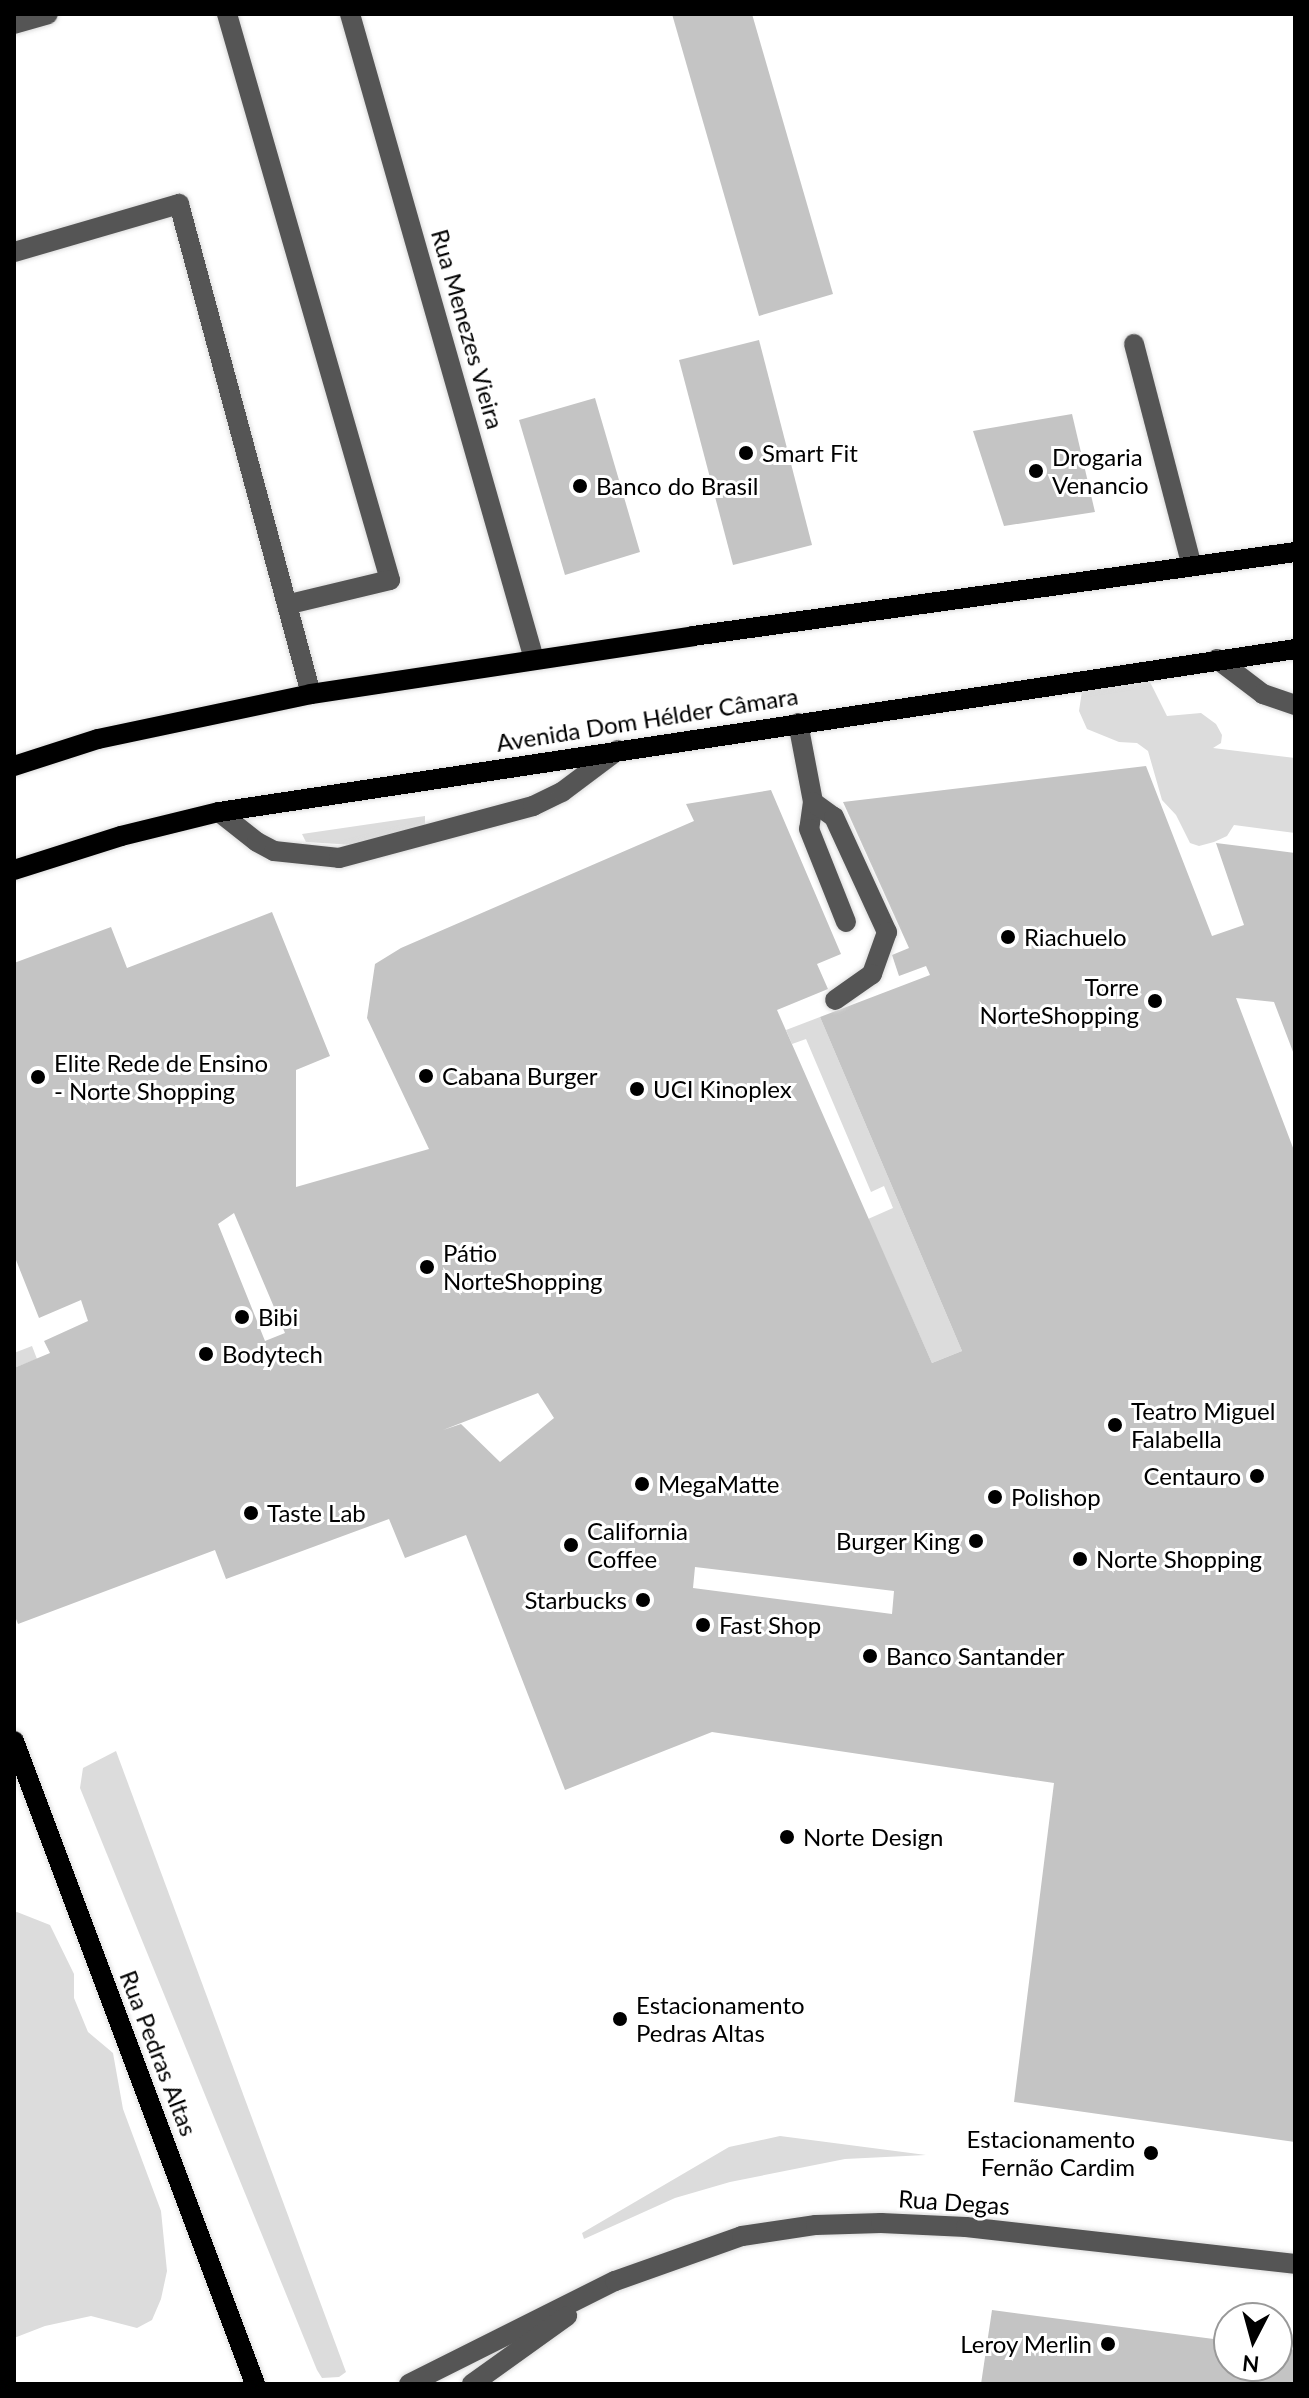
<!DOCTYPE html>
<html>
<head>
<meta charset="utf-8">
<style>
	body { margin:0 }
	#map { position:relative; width:1309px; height:2398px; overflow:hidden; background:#fff; font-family:Lato,sans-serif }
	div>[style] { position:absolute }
	.green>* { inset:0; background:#dcdcdc }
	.building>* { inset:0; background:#c4c4c4 }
	.roads { filter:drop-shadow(0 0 2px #dbdbdb) drop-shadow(0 0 2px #dbdbdb) }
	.minor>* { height:20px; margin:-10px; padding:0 10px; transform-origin:10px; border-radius:10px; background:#555 }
	.major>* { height:20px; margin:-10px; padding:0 10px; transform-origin:10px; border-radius:10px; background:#000 }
	.dots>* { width:22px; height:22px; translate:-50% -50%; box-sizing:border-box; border:4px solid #fff; border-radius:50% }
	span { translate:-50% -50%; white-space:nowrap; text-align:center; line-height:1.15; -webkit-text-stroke:6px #fff; paint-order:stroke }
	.street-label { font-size:24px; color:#000 }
	.poi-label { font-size:24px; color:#000 }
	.left { translate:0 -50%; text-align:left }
	.right { translate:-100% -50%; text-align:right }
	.frame { position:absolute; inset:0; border:16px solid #000; pointer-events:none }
	.north { position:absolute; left:1213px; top:2302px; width:80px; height:80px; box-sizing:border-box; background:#fff; border:2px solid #999; border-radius:50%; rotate:186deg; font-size:22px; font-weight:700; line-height:32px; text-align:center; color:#000 }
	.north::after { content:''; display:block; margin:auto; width:28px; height:36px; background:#000; clip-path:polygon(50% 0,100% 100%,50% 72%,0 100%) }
</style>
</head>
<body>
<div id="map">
	<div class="green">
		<div style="clip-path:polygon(1120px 664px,1146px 674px,1167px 716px,1201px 713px,1216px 724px,1222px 735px,1221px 743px,1213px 748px,1295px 758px,1295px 833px,1234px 825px,1227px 836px,1214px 842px,1199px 846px,1190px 843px,1176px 815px,1162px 800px,1148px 751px,1137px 743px,1119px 742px,1087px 729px,1079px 711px,1082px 691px,1093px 671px)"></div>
		<div style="clip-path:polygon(425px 816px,425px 826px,354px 845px,306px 842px,302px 834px)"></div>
		<div style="clip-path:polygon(820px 1017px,962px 1351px,932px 1363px,868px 1219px,893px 1208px,884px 1186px,871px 1192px,806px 1039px,792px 1044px,786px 1030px)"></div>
		<div style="clip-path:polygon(32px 1346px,37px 1359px,14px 1368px,14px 1353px)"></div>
		<div style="clip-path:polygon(116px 1751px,346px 2372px,339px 2377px,322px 2378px,317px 2370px,80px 1788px,83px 1768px)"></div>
		<div style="clip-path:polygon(17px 1912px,50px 1925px,74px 1974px,74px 1998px,88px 2032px,113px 2053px,123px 2109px,161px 2211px,167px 2271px,161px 2299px,152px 2320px,137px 2328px,91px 2316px,45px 2326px,14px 2338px,14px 1913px)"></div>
		<div style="clip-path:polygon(780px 2136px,926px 2155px,845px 2159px,730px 2182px,675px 2198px,584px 2239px,582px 2233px,729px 2147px)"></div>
	</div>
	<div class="building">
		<div style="clip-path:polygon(672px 14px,752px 14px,833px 294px,759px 316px)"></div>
		<div style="clip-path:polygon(759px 340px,812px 545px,733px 565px,679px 360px)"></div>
		<div style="clip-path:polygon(595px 398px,640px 552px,565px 575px,519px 420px)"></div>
		<div style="clip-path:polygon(1072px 414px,1095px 512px,1004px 526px,973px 431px)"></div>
		<div style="clip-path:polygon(evenodd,1146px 766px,1212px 936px,1244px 925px,1216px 843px,1295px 853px,1295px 1057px,1274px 1002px,1236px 998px,1295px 1153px,1295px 2142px,1014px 2102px,1054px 1783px,712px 1732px,565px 1790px,466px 1535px,405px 1558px,389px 1519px,226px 1579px,215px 1550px,18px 1624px,14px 1614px,14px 1368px,50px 1353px,44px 1341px,88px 1321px,81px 1300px,39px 1318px,14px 1255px,14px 963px,111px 927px,127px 968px,272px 912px,330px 1056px,296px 1070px,296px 1187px,429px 1149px,367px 1018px,375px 964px,401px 948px,694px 821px,686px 804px,771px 790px,841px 954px,817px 964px,828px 989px,777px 1010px,932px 1363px,962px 1351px,820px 1017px,930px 975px,926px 966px,899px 976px,892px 955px,909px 948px,843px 802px,1146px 766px,234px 1213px,285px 1333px,265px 1341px,218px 1224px,234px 1213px,1146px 766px,538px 1393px,554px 1418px,500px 1462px,461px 1424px,443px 1430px,538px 1393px,1146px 766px,695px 1567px,894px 1591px,892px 1614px,693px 1588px,695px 1567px)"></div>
		<div style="clip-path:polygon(992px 2310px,1229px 2341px,1229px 2366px,1277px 2366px,1277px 2347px,1295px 2350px,1295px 2384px,981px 2384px)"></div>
	</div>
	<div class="roads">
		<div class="minor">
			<div style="left:227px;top:14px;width:589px;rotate:73.93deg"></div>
			<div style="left:390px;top:580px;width:103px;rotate:166.5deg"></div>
			<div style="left:350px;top:14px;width:671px;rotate:74.08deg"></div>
			<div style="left:14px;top:24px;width:35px;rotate:-16deg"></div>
			<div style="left:14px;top:252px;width:172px;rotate:-16.2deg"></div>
			<div style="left:179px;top:204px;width:507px;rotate:74.92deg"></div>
			<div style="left:1134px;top:344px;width:229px;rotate:75.4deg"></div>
			<div style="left:1217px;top:659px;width:58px;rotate:37.3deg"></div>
			<div style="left:1263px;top:694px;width:34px;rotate:19deg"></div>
			<div style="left:798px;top:723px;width:80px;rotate:79.2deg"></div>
			<div style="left:813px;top:802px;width:27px;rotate:98deg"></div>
			<div style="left:809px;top:829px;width:100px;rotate:68.3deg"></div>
			<div style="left:813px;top:802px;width:26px;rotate:36deg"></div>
			<div style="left:834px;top:817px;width:127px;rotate:65.3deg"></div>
			<div style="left:887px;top:932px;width:45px;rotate:109.7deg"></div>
			<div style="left:872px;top:974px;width:45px;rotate:144.9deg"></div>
			<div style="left:219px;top:812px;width:48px;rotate:38.3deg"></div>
			<div style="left:257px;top:842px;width:19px;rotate:28deg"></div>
			<div style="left:274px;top:851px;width:65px;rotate:6.1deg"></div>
			<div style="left:339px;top:858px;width:201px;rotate:-15deg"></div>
			<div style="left:533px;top:806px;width:32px;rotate:-26deg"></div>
			<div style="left:562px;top:792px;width:70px;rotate:-36.9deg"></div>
			<div style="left:409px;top:2384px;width:230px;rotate:-26.6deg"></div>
			<div style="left:615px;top:2281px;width:135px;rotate:-19.5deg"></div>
			<div style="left:742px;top:2236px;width:75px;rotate:-8.5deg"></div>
			<div style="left:816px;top:2225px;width:65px;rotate:-1.8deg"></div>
			<div style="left:881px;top:2223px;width:85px;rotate:2.7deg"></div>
			<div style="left:966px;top:2227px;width:331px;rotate:6.4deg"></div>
			<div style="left:472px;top:2384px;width:117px;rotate:-35.6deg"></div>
		</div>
		<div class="major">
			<div style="left:14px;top:766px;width:88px;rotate:-17.8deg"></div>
			<div style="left:98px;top:739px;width:218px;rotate:-11.9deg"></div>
			<div style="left:311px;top:694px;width:386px;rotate:-8.6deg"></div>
			<div style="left:693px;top:636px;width:608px;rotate:-7.94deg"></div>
			<div style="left:14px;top:870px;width:112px;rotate:-17.6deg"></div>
			<div style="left:121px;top:836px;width:101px;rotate:-13.8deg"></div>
			<div style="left:219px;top:812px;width:1088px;rotate:-8.61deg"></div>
			<div style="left:14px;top:1741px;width:687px;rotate:69.45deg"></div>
		</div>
	</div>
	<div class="dots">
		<div style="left:746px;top:453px;background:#000"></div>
		<div style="left:1036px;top:471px;background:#000"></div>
		<div style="left:580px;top:486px;background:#000"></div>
		<div style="left:1008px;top:937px;background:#000"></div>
		<div style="left:1155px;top:1001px;background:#000"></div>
		<div style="left:426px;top:1076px;background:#000"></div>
		<div style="left:38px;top:1077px;background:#000"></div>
		<div style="left:637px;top:1089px;background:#000"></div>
		<div style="left:427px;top:1267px;background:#000"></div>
		<div style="left:242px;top:1317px;background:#000"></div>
		<div style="left:206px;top:1354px;background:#000"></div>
		<div style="left:1115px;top:1425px;background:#000"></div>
		<div style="left:1257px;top:1476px;background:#000"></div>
		<div style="left:642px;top:1484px;background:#000"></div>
		<div style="left:995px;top:1497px;background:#000"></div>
		<div style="left:251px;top:1513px;background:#000"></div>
		<div style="left:976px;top:1541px;background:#000"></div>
		<div style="left:571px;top:1545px;background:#000"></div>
		<div style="left:1080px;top:1559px;background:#000"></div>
		<div style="left:643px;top:1600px;background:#000"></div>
		<div style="left:703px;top:1625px;background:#000"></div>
		<div style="left:870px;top:1656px;background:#000"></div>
		<div style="left:787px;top:1837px;background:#000"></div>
		<div style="left:620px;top:2019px;background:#000"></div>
		<div style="left:1151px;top:2153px;background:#000"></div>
		<div style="left:1108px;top:2344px;background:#000"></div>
	</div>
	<div class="street-label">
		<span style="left:468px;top:329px;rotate:74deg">Rua Menezes Vieira</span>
		<span style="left:647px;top:719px;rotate:-9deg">Avenida Dom Hélder Câmara</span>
		<span style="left:159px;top:2053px;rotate:69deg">Rua Pedras Altas</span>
		<span style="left:954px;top:2202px;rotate:4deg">Rua Degas</span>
	</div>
	<div class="poi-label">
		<span class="left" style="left:762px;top:453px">Smart Fit</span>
		<span class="left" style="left:1052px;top:471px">Drogaria<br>Venancio</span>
		<span class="left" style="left:596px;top:486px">Banco do Brasil</span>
		<span class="left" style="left:1024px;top:937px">Riachuelo</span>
		<span class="right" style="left:1139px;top:1001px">Torre<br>NorteShopping</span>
		<span class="left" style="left:54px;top:1077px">Elite Rede de Ensino<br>- Norte Shopping</span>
		<span class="left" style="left:442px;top:1076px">Cabana Burger</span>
		<span class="left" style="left:653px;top:1089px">UCI Kinoplex</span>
		<span class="left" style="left:443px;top:1267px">Pátio<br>NorteShopping</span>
		<span class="left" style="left:258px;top:1317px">Bibi</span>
		<span class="left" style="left:222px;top:1354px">Bodytech</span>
		<span class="left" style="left:1131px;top:1425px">Teatro Miguel<br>Falabella</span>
		<span class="right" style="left:1241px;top:1476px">Centauro</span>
		<span class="left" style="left:658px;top:1484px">MegaMatte</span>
		<span class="left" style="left:1011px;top:1497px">Polishop</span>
		<span class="left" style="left:267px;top:1513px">Taste Lab</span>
		<span class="left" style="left:587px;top:1545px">California<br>Coffee</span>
		<span class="right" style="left:960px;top:1541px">Burger King</span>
		<span class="left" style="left:1096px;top:1559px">Norte Shopping</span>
		<span class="right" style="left:627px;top:1600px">Starbucks</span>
		<span class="left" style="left:719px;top:1625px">Fast Shop</span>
		<span class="left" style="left:886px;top:1656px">Banco Santander</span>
		<span class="left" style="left:803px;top:1837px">Norte Design</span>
		<span class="left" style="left:636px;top:2019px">Estacionamento<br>Pedras Altas</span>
		<span class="right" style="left:1135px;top:2153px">Estacionamento<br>Fernão Cardim</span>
		<span class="right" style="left:1092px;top:2344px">Leroy Merlin</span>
	</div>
	<div class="frame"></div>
	<div class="north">N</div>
</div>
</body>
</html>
